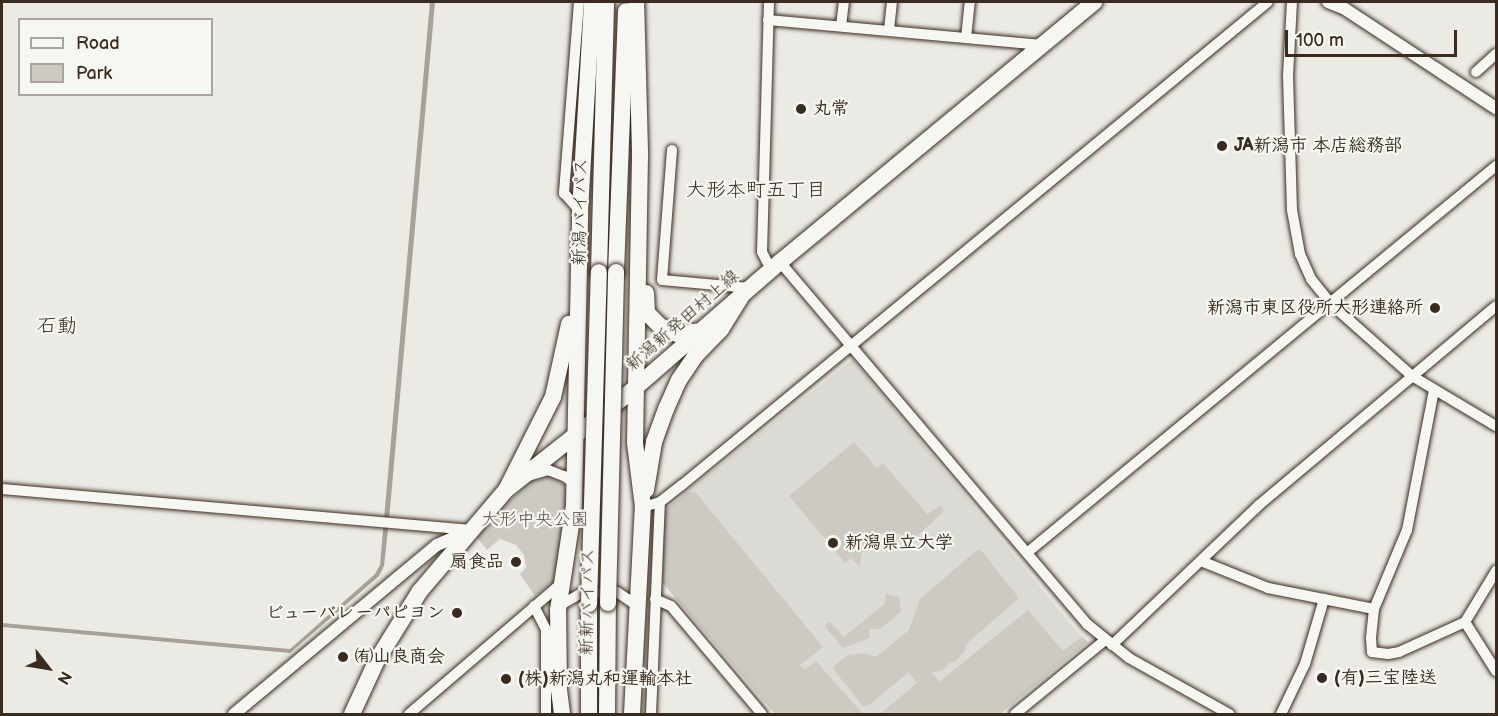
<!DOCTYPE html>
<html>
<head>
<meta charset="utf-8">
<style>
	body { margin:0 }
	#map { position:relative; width:1498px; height:716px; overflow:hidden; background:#ebeae5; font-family:"Balsamiq Sans","Klee One",sans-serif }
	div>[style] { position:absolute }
	.built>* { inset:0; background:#dcdad4 }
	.green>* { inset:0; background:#cdcac4 }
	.water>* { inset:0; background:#a8a198 }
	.roads { filter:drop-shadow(0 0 2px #3b2a1e) drop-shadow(0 0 2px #3b2a1e) }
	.minor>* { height:10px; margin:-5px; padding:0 5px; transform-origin:5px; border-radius:5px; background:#f6f6f2 }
	.tertiary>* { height:12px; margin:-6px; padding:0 6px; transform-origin:6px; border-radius:6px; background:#f6f6f2 }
	.primary>* { height:16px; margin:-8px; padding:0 8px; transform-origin:8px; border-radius:8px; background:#f6f6f2 }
	.trunk>* { height:16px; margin:-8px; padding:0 8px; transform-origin:8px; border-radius:8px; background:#f6f6f2 }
	.bridges { filter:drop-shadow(0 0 2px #3b2a1e) drop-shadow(0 0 2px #3b2a1e) }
	.trunk-bridge>* { height:16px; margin:-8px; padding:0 8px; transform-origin:8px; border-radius:8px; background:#f6f6f2 }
	.dots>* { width:16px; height:16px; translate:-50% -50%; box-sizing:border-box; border:3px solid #f6f6f2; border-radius:50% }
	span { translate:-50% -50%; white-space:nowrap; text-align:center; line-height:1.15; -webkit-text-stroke:4.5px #f6f6f2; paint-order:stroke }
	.poi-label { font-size:18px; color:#3b2a1e; font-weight:700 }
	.left { translate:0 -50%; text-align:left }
	.right { translate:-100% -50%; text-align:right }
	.street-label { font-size:18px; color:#3b2a1e }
	.park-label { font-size:18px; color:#605248 }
	.neighbourhood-label { font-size:20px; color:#3b2a1e }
	.frame { position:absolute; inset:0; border:3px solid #3b2a1e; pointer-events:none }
	.legend { position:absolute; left:18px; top:18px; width:195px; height:78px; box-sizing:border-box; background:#f6f6f2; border:2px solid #aba49d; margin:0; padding:8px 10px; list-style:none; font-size:18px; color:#3b2a1e }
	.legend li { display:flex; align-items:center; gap:12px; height:30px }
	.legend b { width:30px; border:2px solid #aba49d }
	.north { position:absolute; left:18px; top:638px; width:60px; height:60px; -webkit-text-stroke:4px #f6f6f2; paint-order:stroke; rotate:121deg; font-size:16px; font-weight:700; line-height:24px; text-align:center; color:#3b2a1e }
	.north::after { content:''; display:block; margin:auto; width:21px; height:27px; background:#3b2a1e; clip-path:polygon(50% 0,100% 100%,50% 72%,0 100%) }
	.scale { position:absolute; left:1285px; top:30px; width:172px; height:27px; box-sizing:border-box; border:3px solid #3b2a1e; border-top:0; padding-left:8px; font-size:18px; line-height:21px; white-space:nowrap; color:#3b2a1e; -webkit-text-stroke:4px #f6f6f2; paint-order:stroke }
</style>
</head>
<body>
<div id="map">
	<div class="built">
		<div style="clip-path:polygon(853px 359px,1077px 632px,1088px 642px,1000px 714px,775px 714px,662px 582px,664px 511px,667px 507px)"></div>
	</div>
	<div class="green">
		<div style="clip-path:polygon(854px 442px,877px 468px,883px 463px,927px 514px,925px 516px,941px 505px,943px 512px,913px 540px,892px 531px,875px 535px,861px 554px,860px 567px,851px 558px,845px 563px,789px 496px)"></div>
		<div style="clip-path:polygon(550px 476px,565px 485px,568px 495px,559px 579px,535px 596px,520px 574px,526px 568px,524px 555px,516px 545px,500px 539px,487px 550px,474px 534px,531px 481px)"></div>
		<div style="clip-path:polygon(688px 492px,696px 493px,823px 647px,800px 665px,805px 670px,816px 661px,863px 714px,775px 714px,662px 582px,664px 511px)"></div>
		<div style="clip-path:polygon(977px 550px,981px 550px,1018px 597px,1017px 600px,965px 645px,966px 649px,955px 662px,950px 662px,943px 670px,932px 672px,939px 682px,1028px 610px,1063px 651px,1082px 637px,1088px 642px,1000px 714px,880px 714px,917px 683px,909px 672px,869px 705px,863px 706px,833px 669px,835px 665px,848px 655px,864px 653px,876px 657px,909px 630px,920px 599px)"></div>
		<div style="clip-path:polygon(886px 594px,899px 597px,901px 612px,880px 629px,869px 629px,870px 638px,843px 648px,825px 627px,827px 623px,830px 622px,844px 637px,884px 604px)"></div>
	</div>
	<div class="water">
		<div style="clip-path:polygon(430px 2px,435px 2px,389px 520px,384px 566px,379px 576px,290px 653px,2px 627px,2px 623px,290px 649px,375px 574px,380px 565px,384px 519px)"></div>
	</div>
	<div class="roads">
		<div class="minor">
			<div style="left:579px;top:2px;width:192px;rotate:94.5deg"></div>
			<div style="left:564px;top:193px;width:24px;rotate:48deg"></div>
			<div style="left:769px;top:2px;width:250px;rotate:91.6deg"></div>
			<div style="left:762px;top:252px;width:20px;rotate:63deg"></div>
			<div style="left:1292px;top:2px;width:74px;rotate:93.1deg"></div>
			<div style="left:1288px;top:76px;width:134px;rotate:88.3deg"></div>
			<div style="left:1292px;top:210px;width:45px;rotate:79.7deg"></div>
			<div style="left:1300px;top:254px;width:27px;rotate:66deg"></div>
			<div style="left:1311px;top:279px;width:32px;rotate:51deg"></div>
			<div style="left:1331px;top:304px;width:108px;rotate:41.6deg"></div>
			<div style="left:1412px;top:376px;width:98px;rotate:30.8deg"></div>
			<div style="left:768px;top:20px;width:275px;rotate:5.2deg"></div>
			<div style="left:841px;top:26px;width:24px;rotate:-83deg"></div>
			<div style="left:889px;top:30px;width:28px;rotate:-84deg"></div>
			<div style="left:966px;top:38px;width:36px;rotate:-84deg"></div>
			<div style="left:1476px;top:72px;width:27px;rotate:-42deg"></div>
			<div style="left:672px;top:150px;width:130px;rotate:94.4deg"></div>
			<div style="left:662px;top:280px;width:88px;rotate:5.2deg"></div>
			<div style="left:780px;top:262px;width:475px;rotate:49.7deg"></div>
			<div style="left:1087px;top:624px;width:54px;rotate:39deg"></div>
			<div style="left:1129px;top:658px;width:115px;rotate:29.2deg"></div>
			<div style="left:1434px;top:390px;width:143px;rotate:100.9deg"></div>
			<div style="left:1407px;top:530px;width:86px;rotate:112.7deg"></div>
			<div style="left:1374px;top:609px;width:29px;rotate:96deg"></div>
			<div style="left:1371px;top:638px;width:14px;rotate:86deg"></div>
			<div style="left:1372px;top:652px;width:16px;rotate:7deg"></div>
			<div style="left:1388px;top:654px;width:11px;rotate:-10deg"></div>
			<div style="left:1399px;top:652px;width:72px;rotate:-24.4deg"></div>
			<div style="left:1465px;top:622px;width:60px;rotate:-58.7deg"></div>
			<div style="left:528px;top:476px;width:21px;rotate:-17deg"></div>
			<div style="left:548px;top:470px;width:17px;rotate:21deg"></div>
			<div style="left:564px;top:476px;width:14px;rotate:36deg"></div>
			<div style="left:2px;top:489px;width:471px;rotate:5deg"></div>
			<div style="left:643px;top:507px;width:18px;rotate:-16deg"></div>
			<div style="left:660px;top:502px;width:28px;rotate:-38deg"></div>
			<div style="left:682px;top:485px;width:759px;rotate:-39.5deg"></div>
			<div style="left:1028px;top:552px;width:607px;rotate:-39.52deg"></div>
			<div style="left:1201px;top:561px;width:72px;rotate:21.9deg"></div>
			<div style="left:1268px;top:588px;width:108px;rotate:11.2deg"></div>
			<div style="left:655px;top:599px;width:17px;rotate:24deg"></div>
			<div style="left:671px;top:606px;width:141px;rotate:49.9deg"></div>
			<div style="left:534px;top:606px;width:27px;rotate:63deg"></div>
			<div style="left:546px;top:630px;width:84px;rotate:90deg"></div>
			<div style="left:559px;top:606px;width:24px;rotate:-30deg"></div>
			<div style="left:580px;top:594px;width:37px;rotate:-3deg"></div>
			<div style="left:617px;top:592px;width:25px;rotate:34deg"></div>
			<div style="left:1465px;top:622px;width:58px;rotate:57.7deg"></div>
			<div style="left:1112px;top:645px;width:203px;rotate:-43.6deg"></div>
			<div style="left:1259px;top:505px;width:309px;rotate:-40deg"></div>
			<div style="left:409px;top:714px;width:194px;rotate:-40.6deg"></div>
			<div style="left:556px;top:588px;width:7px;rotate:27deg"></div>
			<div style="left:651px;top:714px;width:212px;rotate:-87.6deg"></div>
			<div style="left:1015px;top:714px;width:117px;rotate:-39.4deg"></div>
			<div style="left:1281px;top:714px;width:55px;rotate:-64.4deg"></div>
			<div style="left:1305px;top:664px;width:68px;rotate:-73.7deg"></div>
		</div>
		<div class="tertiary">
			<div style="left:1328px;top:2px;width:18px;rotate:22deg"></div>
			<div style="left:1345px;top:9px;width:181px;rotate:33.3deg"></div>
			<div style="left:234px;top:714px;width:264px;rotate:-39.8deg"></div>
			<div style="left:437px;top:545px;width:34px;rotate:-24deg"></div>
		</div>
		<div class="primary">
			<div style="left:352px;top:714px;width:60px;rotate:-65.2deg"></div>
			<div style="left:377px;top:660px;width:81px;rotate:-58.1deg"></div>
			<div style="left:420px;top:591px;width:133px;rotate:-49.6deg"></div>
			<div style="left:506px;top:490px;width:164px;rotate:-38.3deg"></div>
			<div style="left:635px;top:388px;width:192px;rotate:-41deg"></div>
			<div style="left:780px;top:262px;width:408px;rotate:-39.6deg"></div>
		</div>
		<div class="trunk">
			<div style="left:599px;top:272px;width:270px;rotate:-88.5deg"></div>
			<div style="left:616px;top:272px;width:261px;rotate:-87.8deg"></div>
			<div style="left:646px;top:293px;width:20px;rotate:87deg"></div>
			<div style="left:647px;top:313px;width:18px;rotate:45deg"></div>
			<div style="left:660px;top:326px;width:19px;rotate:25deg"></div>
			<div style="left:677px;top:334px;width:23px;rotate:-7deg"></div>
			<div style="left:506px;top:490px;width:104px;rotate:-63.2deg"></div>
			<div style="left:553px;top:397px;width:75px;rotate:-77.6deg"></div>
			<div style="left:646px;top:490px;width:49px;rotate:-80.5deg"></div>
			<div style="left:654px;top:442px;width:35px;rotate:-70deg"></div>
			<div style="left:666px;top:409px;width:32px;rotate:-66deg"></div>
			<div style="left:679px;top:380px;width:30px;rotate:-56deg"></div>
			<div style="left:696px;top:355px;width:36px;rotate:-46deg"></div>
			<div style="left:721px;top:329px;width:40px;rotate:-58deg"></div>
			<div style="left:562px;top:714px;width:25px;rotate:-97deg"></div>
			<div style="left:559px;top:689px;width:79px;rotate:-90.7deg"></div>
			<div style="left:558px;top:610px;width:105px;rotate:-81.3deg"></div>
			<div style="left:574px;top:506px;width:295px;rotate:-88.8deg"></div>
			<div style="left:580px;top:211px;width:209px;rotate:-86.7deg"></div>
			<div style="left:589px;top:714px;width:110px;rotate:-90deg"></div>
			<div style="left:607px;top:714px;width:111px;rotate:-89.5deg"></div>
			<div style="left:632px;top:714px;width:207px;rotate:-87deg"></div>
			<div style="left:643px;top:507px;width:64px;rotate:-97.1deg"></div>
			<div style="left:635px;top:443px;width:292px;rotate:-89deg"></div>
			<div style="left:640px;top:151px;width:149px;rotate:-91.5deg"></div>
		</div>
	</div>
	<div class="bridges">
		<div class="trunk-bridge">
			<div style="left:608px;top:603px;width:331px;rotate:-88.6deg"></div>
			<div style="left:589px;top:604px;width:332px;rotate:-88.3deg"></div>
		</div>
	</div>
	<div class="dots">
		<div style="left:801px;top:109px;background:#3b2a1e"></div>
		<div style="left:1222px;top:146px;background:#3b2a1e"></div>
		<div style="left:1435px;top:308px;background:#3b2a1e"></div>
		<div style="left:833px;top:543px;background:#3b2a1e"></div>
		<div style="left:516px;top:562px;background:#3b2a1e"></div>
		<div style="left:457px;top:613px;background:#3b2a1e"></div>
		<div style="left:343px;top:657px;background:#3b2a1e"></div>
		<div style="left:1322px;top:678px;background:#3b2a1e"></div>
		<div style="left:506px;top:679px;background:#3b2a1e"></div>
	</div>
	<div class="poi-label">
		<span class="left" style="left:813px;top:109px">丸常</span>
		<span class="left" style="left:1234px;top:146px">JA新潟市 本店総務部</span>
		<span class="right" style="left:1423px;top:308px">新潟市東区役所大形連絡所</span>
		<span class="left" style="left:845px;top:543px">新潟県立大学</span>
		<span class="right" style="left:504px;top:562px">扇食品</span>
		<span class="right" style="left:445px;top:613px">ビューバレーパピヨン</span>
		<span class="left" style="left:355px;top:657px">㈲山良商会</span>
		<span class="left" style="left:1334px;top:678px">(有)三宝陸送</span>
		<span class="left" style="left:518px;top:679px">(株)新潟丸和運輸本社</span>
	</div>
	<div class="street-label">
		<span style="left:581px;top:212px;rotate:-89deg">新潟バイパス</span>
		<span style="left:683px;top:321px;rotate:-41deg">新潟新発田村上線</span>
		<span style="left:588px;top:602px;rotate:-89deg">新新バイパス</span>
	</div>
	<div class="park-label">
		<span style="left:535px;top:520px">大形中央公園</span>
	</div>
	<div class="neighbourhood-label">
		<span style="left:756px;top:190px">大形本町五丁目</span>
		<span style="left:57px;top:326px">石動</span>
	</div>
	<div class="frame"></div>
	<ul class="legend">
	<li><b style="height:8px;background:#f6f6f2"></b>Road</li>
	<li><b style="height:16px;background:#cdcac4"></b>Park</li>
	</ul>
	<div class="north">N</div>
	<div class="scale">100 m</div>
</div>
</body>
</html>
